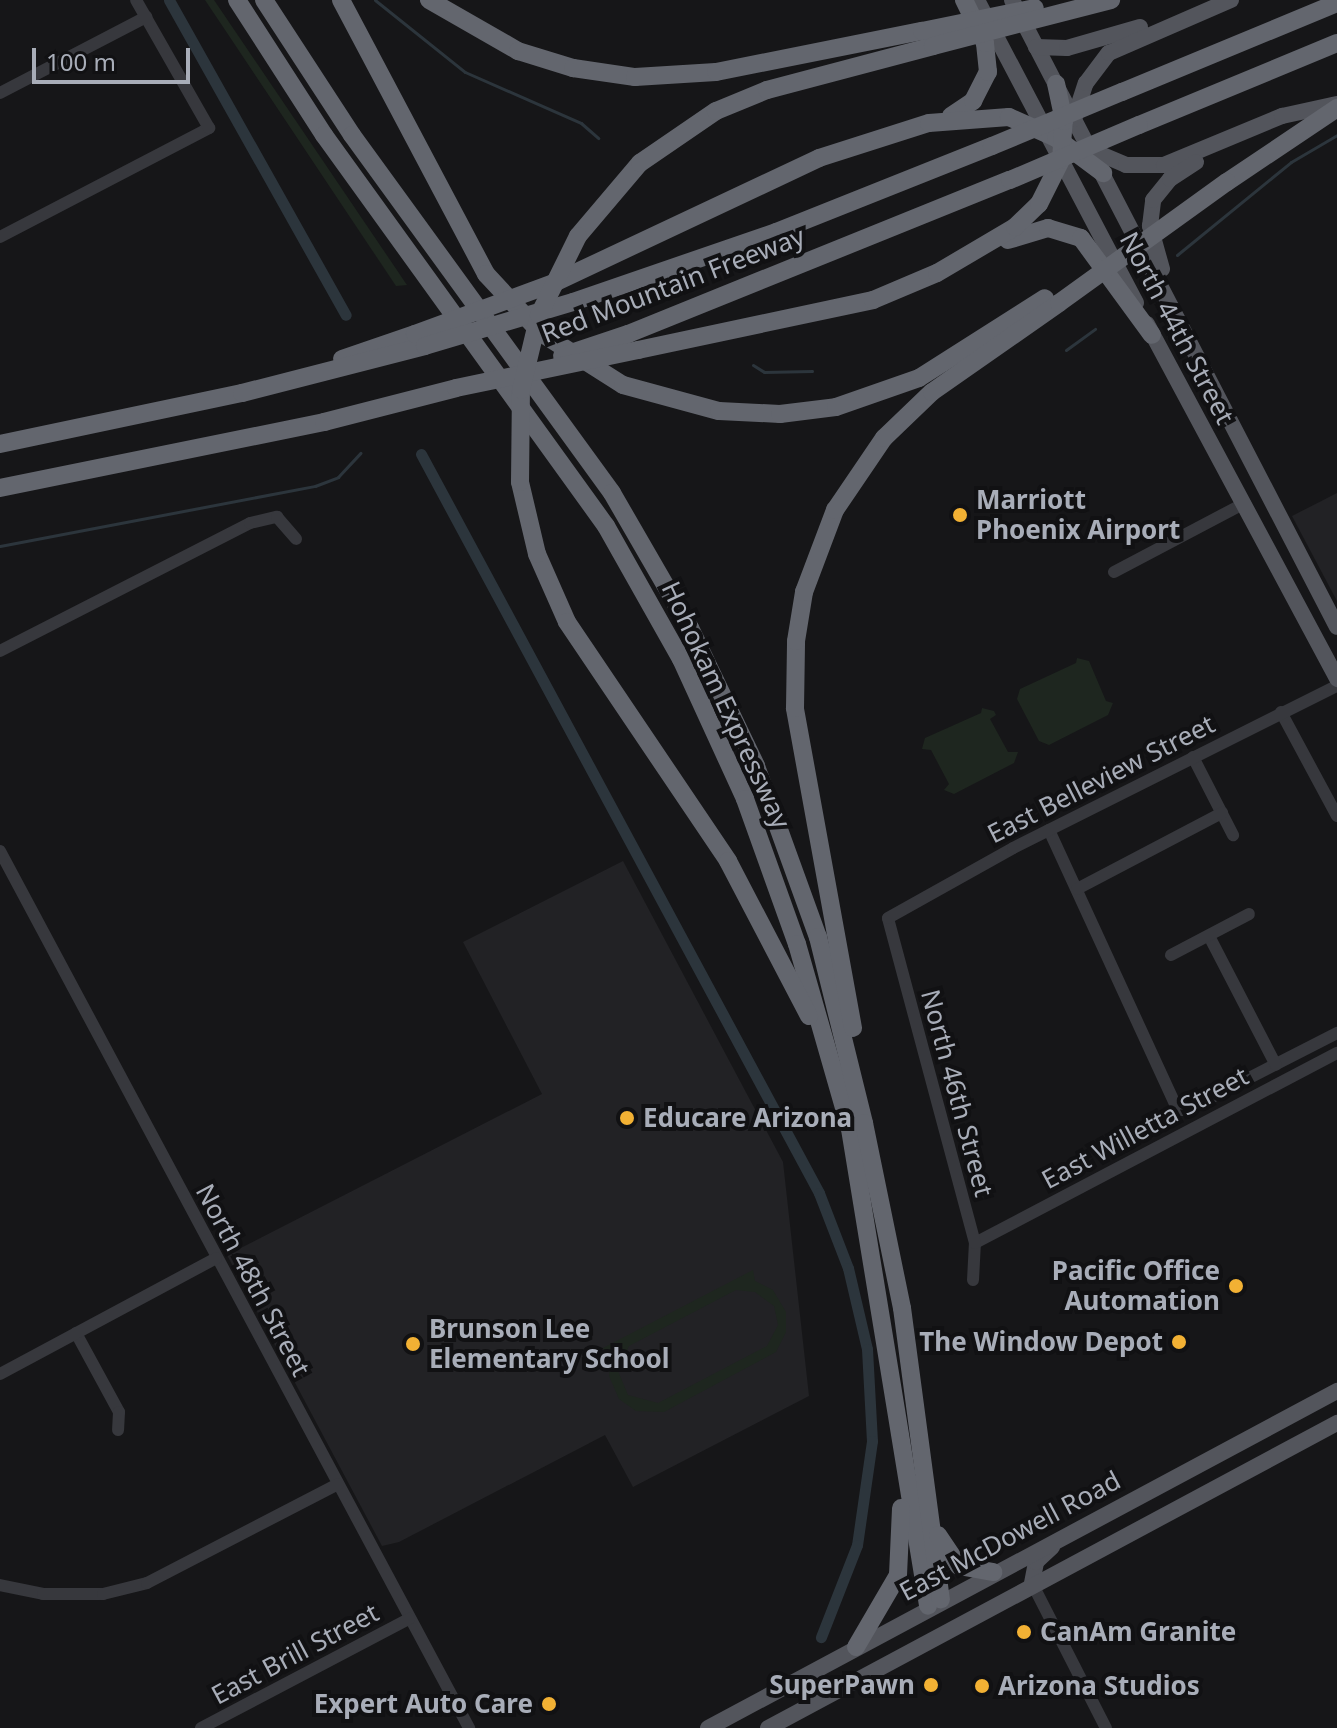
<!DOCTYPE html>
<style>
body{margin:0}
#map{position:relative;width:1337px;height:1728px;overflow:hidden;background:#161618;font-family:"Noto Sans",sans-serif}
div>[style]{position:absolute}
.built>*{inset:0;background:#222225}
.green>*{inset:0;background:#1e261f}
.stream>*{height:3px;margin:-1.5px;padding:0 1.5px;transform-origin:1.5px;border-radius:1.5px;background:#2c353c}
.canal>*{height:11px;margin:-5.5px;padding:0 5.5px;transform-origin:5.5px;border-radius:5.5px;background:#2c353c}
.minor>*{height:12px;margin:-6px;padding:0 6px;transform-origin:6px;border-radius:6px;background:#37383d}
.major>*{height:16px;margin:-8px;padding:0 8px;transform-origin:8px;border-radius:8px;background:#53555c}
.highway>*{height:18px;margin:-9px;padding:0 9px;transform-origin:9px;border-radius:9px;background:#63666e}
.highway-bridge>*{height:18px;margin:-9px;padding:0 9px;transform-origin:9px;border-radius:9px;background:#63666e}
.dots>*{width:22px;height:22px;translate:-50% -50%;box-sizing:border-box;border:4px solid #111113;border-radius:50%}
span{translate:-50% -50%;white-space:nowrap;text-align:center;line-height:1.15;-webkit-text-stroke:8px #111113;paint-order:stroke}
.street-label{font-size:26px;color:#a8adb8}
.poi-label{font-size:26px;color:#a8adb8;font-weight:700}
.left{translate:0 -50%;text-align:left}
.right{translate:-100% -50%;text-align:right}
.scale{position:absolute;left:32px;top:48px;width:158px;height:36px;box-sizing:border-box;border:4px solid #a8adb8;border-top:0;padding-left:10px;font-size:24px;line-height:28px;white-space:nowrap;color:#a8adb8;-webkit-text-stroke:6px #111113;paint-order:stroke}
</style>
<div id="map">
<div class="built">
<div style="clip-path:polygon(1337px 493px,1337px 601px,1292px 516px)"></div>
<div style="clip-path:polygon(623px 861px,783px 1162px,809px 1396px,633px 1487px,605px 1435px,399px 1542px,382px 1546px,227px 1255px,542px 1094px,463px 942px)"></div>
</div>
<div class="green">
<div style="clip-path:polygon(205px 0,214px 0,407px 285px,396px 286px)"></div>
<div style="clip-path:polygon(1077px 658px,1089px 661px,1106px 701px,1113px 703px,1108px 715px,1049px 745px,1039px 741px,1017px 699px,1020px 689px,1076px 663px)"></div>
<div style="clip-path:polygon(982px 708px,994px 711px,996px 715px,990px 719px,1008px 752px,1018px 752px,1014px 763px,954px 794px,944px 790px,949px 784px,931px 750px,922px 749px,925px 738px,981px 713px)"></div>
<div style="clip-path:polygon(evenodd,753px 1270px,755px 1281px,773px 1290px,786px 1312px,786px 1332px,776px 1352px,664px 1412px,636px 1411px,619px 1399px,609px 1376px,611px 1357px,603px 1348px,753px 1270px,736px 1290px,755px 1292px,774px 1306px,778px 1325px,767px 1346px,658px 1403px,628px 1395px,618px 1371px,629px 1346px,736px 1290px)"></div>
</div>
<div class="stream">
<div style="left:375px;top:0;width:115px;rotate:38.7deg"></div>
<div style="left:465px;top:72px;width:127px;rotate:23.7deg"></div>
<div style="left:581px;top:123px;width:23px;rotate:41deg"></div>
<div style="left:1177px;top:255px;width:147px;rotate:-39.2deg"></div>
<div style="left:1291px;top:162px;width:53px;rotate:-30.4deg"></div>
<div style="left:1066px;top:350px;width:36px;rotate:-36deg"></div>
<div style="left:753px;top:365px;width:13px;rotate:32deg"></div>
<div style="left:764px;top:372px;width:48px;rotate:-1.2deg"></div>
<div style="left:0;top:546px;width:321px;rotate:-10.8deg"></div>
<div style="left:315px;top:486px;width:25px;rotate:-21deg"></div>
<div style="left:338px;top:477px;width:33px;rotate:-47deg"></div>
</div>
<div class="canal">
<div style="left:169px;top:0;width:361px;rotate:60.7deg"></div>
<div style="left:421px;top:454px;width:839px;rotate:61.69deg"></div>
<div style="left:819px;top:1193px;width:80px;rotate:68.9deg"></div>
<div style="left:848px;top:1268px;width:83px;rotate:76.8deg"></div>
<div style="left:867px;top:1349px;width:92px;rotate:86.9deg"></div>
<div style="left:872px;top:1441px;width:105px;rotate:98.2deg"></div>
<div style="left:857px;top:1545px;width:99px;rotate:111.4deg"></div>
</div>
<div class="minor">
<div style="left:0;top:93px;width:165px;rotate:-27.5deg"></div>
<div style="left:0;top:237px;width:236px;rotate:-27.5deg"></div>
<div style="left:209px;top:128px;width:147px;rotate:-119.7deg"></div>
<div style="left:1114px;top:572px;width:148px;rotate:-27.8deg"></div>
<div style="left:0;top:651px;width:281px;rotate:-27.1deg"></div>
<div style="left:250px;top:523px;width:28px;rotate:-13deg"></div>
<div style="left:277px;top:517px;width:29px;rotate:49deg"></div>
<div style="left:1281px;top:712px;width:118px;rotate:61.7deg"></div>
<div style="left:1193px;top:757px;width:88px;rotate:62.9deg"></div>
<div style="left:1049px;top:830px;width:308px;rotate:65.3deg"></div>
<div style="left:1178px;top:1110px;width:9px"></div>
<div style="left:1187px;top:1110px;width:169px;rotate:-27.2deg"></div>
<div style="left:0;top:851px;width:995px;rotate:61.86deg"></div>
<div style="left:1077px;top:889px;width:164px;rotate:-27.7deg"></div>
<div style="left:1209px;top:936px;width:145px;rotate:62.6deg"></div>
<div style="left:1171px;top:955px;width:88px;rotate:-27.7deg"></div>
<div style="left:975px;top:1243px;width:409px;rotate:-27.7deg"></div>
<div style="left:973px;top:1280px;width:37px;rotate:-87deg"></div>
<div style="left:975px;top:1243px;width:336px;rotate:-105deg"></div>
<div style="left:888px;top:918px;width:143px;rotate:-29.2deg"></div>
<div style="left:1013px;top:848px;width:362px;rotate:-26.6deg"></div>
<div style="left:76px;top:1333px;width:90px;rotate:61.4deg"></div>
<div style="left:119px;top:1412px;width:18px;rotate:93deg"></div>
<div style="left:0;top:1374px;width:245px;rotate:-28.2deg"></div>
<div style="left:1032px;top:1583px;width:163px;rotate:63deg"></div>
<div style="left:0;top:1585px;width:44px;rotate:11.8deg"></div>
<div style="left:43px;top:1594px;width:60px"></div>
<div style="left:103px;top:1594px;width:45px;rotate:-14deg"></div>
<div style="left:147px;top:1583px;width:215px;rotate:-27.4deg"></div>
<div style="left:201px;top:1728px;width:235px;rotate:-27.7deg"></div>
</div>
<div class="major">
<div style="left:977px;top:0;width:342px;rotate:62.3deg"></div>
<div style="left:1012px;top:0;width:706px;rotate:62.6deg"></div>
<div style="left:1036px;top:47px;width:31px;rotate:2deg"></div>
<div style="left:1067px;top:48px;width:76px;rotate:-16deg"></div>
<div style="left:1074px;top:119px;width:38px;rotate:-72deg"></div>
<div style="left:1086px;top:83px;width:38px;rotate:-53deg"></div>
<div style="left:1109px;top:53px;width:133px;rotate:-23.5deg"></div>
<div style="left:1091px;top:150px;width:38px;rotate:23deg"></div>
<div style="left:1126px;top:165px;width:38px"></div>
<div style="left:1164px;top:165px;width:128px;rotate:-22.6deg"></div>
<div style="left:1282px;top:116px;width:56px;rotate:-12.3deg"></div>
<div style="left:1162px;top:269px;width:45px;rotate:-105.6deg"></div>
<div style="left:1150px;top:226px;width:26px;rotate:-83deg"></div>
<div style="left:1153px;top:200px;width:27px;rotate:-51deg"></div>
<div style="left:1170px;top:179px;width:31px;rotate:-33deg"></div>
<div style="left:1147px;top:324px;width:403px;rotate:61.8deg"></div>
<div style="left:1032px;top:1583px;width:21px;rotate:-79deg"></div>
<div style="left:1036px;top:1562px;width:22px;rotate:-43deg"></div>
<div style="left:708px;top:1728px;width:714px;rotate:-28.18deg"></div>
<div style="left:768px;top:1728px;width:646px;rotate:-28.19deg"></div>
</div>
<div class="highway">
<div style="left:237px;top:0;width:161px;rotate:57.2deg"></div>
<div style="left:324px;top:135px;width:482px;rotate:54.2deg"></div>
<div style="left:606px;top:526px;width:153px;rotate:60.6deg"></div>
<div style="left:681px;top:659px;width:154px;rotate:65.4deg"></div>
<div style="left:745px;top:799px;width:154px;rotate:70.3deg"></div>
<div style="left:797px;top:944px;width:192px;rotate:74deg"></div>
<div style="left:850px;top:1129px;width:483px;rotate:80.7deg"></div>
<div style="left:264px;top:0;width:161px;rotate:56.9deg"></div>
<div style="left:352px;top:135px;width:442px;rotate:54deg"></div>
<div style="left:612px;top:493px;width:156px;rotate:60deg"></div>
<div style="left:690px;top:628px;width:153px;rotate:64.4deg"></div>
<div style="left:756px;top:766px;width:182px;rotate:70.1deg"></div>
<div style="left:818px;top:937px;width:192px;rotate:76.1deg"></div>
<div style="left:864px;top:1123px;width:189px;rotate:78.4deg"></div>
<div style="left:902px;top:1308px;width:294px;rotate:82.4deg"></div>
<div style="left:341px;top:0;width:310px;rotate:62.1deg"></div>
<div style="left:486px;top:274px;width:81px;rotate:47deg"></div>
<div style="left:541px;top:333px;width:97px;rotate:32.4deg"></div>
<div style="left:623px;top:385px;width:99px;rotate:15.2deg"></div>
<div style="left:719px;top:411px;width:61px;rotate:2.8deg"></div>
<div style="left:780px;top:414px;width:56px;rotate:-7.1deg"></div>
<div style="left:836px;top:407px;width:88px;rotate:-19.3deg"></div>
<div style="left:919px;top:378px;width:149px;rotate:-32.4deg"></div>
<div style="left:429px;top:0;width:103px;rotate:29.8deg"></div>
<div style="left:518px;top:51px;width:58px;rotate:17.2deg"></div>
<div style="left:573px;top:68px;width:63px;rotate:8.3deg"></div>
<div style="left:635px;top:77px;width:81px;rotate:-3.5deg"></div>
<div style="left:716px;top:72px;width:210px;rotate:-11.3deg"></div>
<div style="left:1122px;top:92px;width:233px;rotate:-22.5deg"></div>
<div style="left:951px;top:116px;width:27px;rotate:-34deg"></div>
<div style="left:973px;top:101px;width:33px;rotate:-63deg"></div>
<div style="left:988px;top:72px;width:29px;rotate:-96deg"></div>
<div style="left:985px;top:43px;width:48px;rotate:-116deg"></div>
<div style="left:1139px;top:125px;width:214px;rotate:-22.5deg"></div>
<div style="left:1227px;top:182px;width:133px;rotate:-33.9deg"></div>
<div style="left:578px;top:236px;width:96px;rotate:-49.7deg"></div>
<div style="left:640px;top:163px;width:92px;rotate:-34.4deg"></div>
<div style="left:716px;top:111px;width:55px;rotate:-22.4deg"></div>
<div style="left:767px;top:90px;width:172px;rotate:-14.8deg"></div>
<div style="left:1008px;top:240px;width:42px;rotate:-16.7deg"></div>
<div style="left:1048px;top:228px;width:34px;rotate:17deg"></div>
<div style="left:1081px;top:238px;width:120px;rotate:53.8deg"></div>
<div style="left:558px;top:281px;width:289px;rotate:-25.2deg"></div>
<div style="left:819px;top:158px;width:115px;rotate:-17.7deg"></div>
<div style="left:929px;top:123px;width:80px;rotate:-4.3deg"></div>
<div style="left:1009px;top:117px;width:51px;rotate:24.1deg"></div>
<div style="left:1056px;top:138px;width:59px;rotate:36.7deg"></div>
<div style="left:573px;top:302px;width:215px;rotate:-19deg"></div>
<div style="left:776px;top:232px;width:232px;rotate:-21.7deg"></div>
<div style="left:628px;top:334px;width:412px;rotate:-22deg"></div>
<div style="left:638px;top:350px;width:240px;rotate:-12deg"></div>
<div style="left:873px;top:300px;width:69px;rotate:-22.9deg"></div>
<div style="left:937px;top:273px;width:91px;rotate:-30.5deg"></div>
<div style="left:1015px;top:227px;width:33px;rotate:-44deg"></div>
<div style="left:1039px;top:204px;width:49px;rotate:-63.4deg"></div>
<div style="left:1061px;top:160px;width:39px;rotate:-86deg"></div>
<div style="left:1064px;top:121px;width:38px;rotate:-102deg"></div>
<div style="left:342px;top:359px;width:77px;rotate:-18.9deg"></div>
<div style="left:0;top:444px;width:247px;rotate:-11.9deg"></div>
<div style="left:242px;top:393px;width:189px;rotate:-14.4deg"></div>
<div style="left:0;top:488px;width:331px;rotate:-11.5deg"></div>
<div style="left:324px;top:422px;width:136px;rotate:-14.4deg"></div>
<div style="left:537px;top:554px;width:74px;rotate:66.2deg"></div>
<div style="left:567px;top:622px;width:288px;rotate:56deg"></div>
<div style="left:728px;top:861px;width:175px;rotate:62.4deg"></div>
<div style="left:853px;top:1028px;width:325px;rotate:-100.3deg"></div>
<div style="left:795px;top:708px;width:67px;rotate:-89.1deg"></div>
<div style="left:796px;top:641px;width:50px;rotate:-80.7deg"></div>
<div style="left:804px;top:592px;width:88px;rotate:-69.3deg"></div>
<div style="left:835px;top:510px;width:87px;rotate:-55.8deg"></div>
<div style="left:884px;top:438px;width:66px;rotate:-43.8deg"></div>
<div style="left:932px;top:392px;width:155px;rotate:-35deg"></div>
<div style="left:938px;top:1535px;width:37px;rotate:56deg"></div>
<div style="left:959px;top:1566px;width:35px;rotate:10deg"></div>
<div style="left:856px;top:1647px;width:83px;rotate:-59.7deg"></div>
<div style="left:898px;top:1575px;width:67px;rotate:-87.4deg"></div>
</div>
<div class="highway-bridge">
<div style="left:922px;top:31px;width:115px;rotate:-11.5deg"></div>
<div style="left:933px;top:46px;width:184px;rotate:-14.5deg"></div>
<div style="left:992px;top:146px;width:141px;rotate:-22.6deg"></div>
<div style="left:1010px;top:180px;width:140px;rotate:-23.1deg"></div>
<div style="left:1059px;top:303px;width:207px;rotate:-35.8deg"></div>
<div style="left:415px;top:334px;width:150px;rotate:-20.2deg"></div>
<div style="left:425px;top:346px;width:154px;rotate:-16.6deg"></div>
<div style="left:562px;top:356px;width:70px;rotate:-18.4deg"></div>
<div style="left:456px;top:388px;width:186px;rotate:-11.8deg"></div>
<div style="left:537px;top:554px;width:74px;rotate:-103.3deg"></div>
<div style="left:520px;top:482px;width:92px;rotate:-89.4deg"></div>
<div style="left:521px;top:390px;width:77px;rotate:-76.5deg"></div>
<div style="left:539px;top:315px;width:88px;rotate:-63.7deg"></div>
</div>
<div class="dots">
<div style="left:960px;top:515px;background:#f2b134"></div>
<div style="left:627px;top:1118px;background:#f2b134"></div>
<div style="left:1236px;top:1286px;background:#f2b134"></div>
<div style="left:1179px;top:1342px;background:#f2b134"></div>
<div style="left:413px;top:1344px;background:#f2b134"></div>
<div style="left:1024px;top:1632px;background:#f2b134"></div>
<div style="left:931px;top:1685px;background:#f2b134"></div>
<div style="left:982px;top:1686px;background:#f2b134"></div>
<div style="left:549px;top:1704px;background:#f2b134"></div>
</div>
<div class="street-label">
<span style="left:673px;top:285px;rotate:-21deg">Red Mountain Freeway</span>
<span style="left:1177px;top:328px;rotate:62deg">North 44th Street</span>
<span style="left:726px;top:705px;rotate:65deg">Hohokam Expressway</span>
<span style="left:1101px;top:779px;rotate:-27deg">East Belleview Street</span>
<span style="left:957px;top:1093px;rotate:75deg">North 46th Street</span>
<span style="left:1145px;top:1128px;rotate:-28deg">East Willetta Street</span>
<span style="left:253px;top:1280px;rotate:62deg">North 48th Street</span>
<span style="left:1010px;top:1536px;rotate:-28deg">East McDowell Road</span>
<span style="left:295px;top:1654px;rotate:-28deg">East Brill Street</span>
</div>
<div class="poi-label">
<span class="left" style="left:976px;top:515px">Marriott<br>Phoenix Airport</span>
<span class="left" style="left:643px;top:1118px">Educare Arizona</span>
<span class="right" style="left:1220px;top:1286px">Pacific Office<br>Automation</span>
<span class="left" style="left:429px;top:1344px">Brunson Lee<br>Elementary School</span>
<span class="right" style="left:1163px;top:1342px">The Window Depot</span>
<span class="left" style="left:1040px;top:1632px">CanAm Granite</span>
<span class="right" style="left:915px;top:1685px">SuperPawn</span>
<span class="left" style="left:998px;top:1686px">Arizona Studios</span>
<span class="right" style="left:533px;top:1704px">Expert Auto Care</span>
</div>
<div class="scale">100 m</div>
</div>
